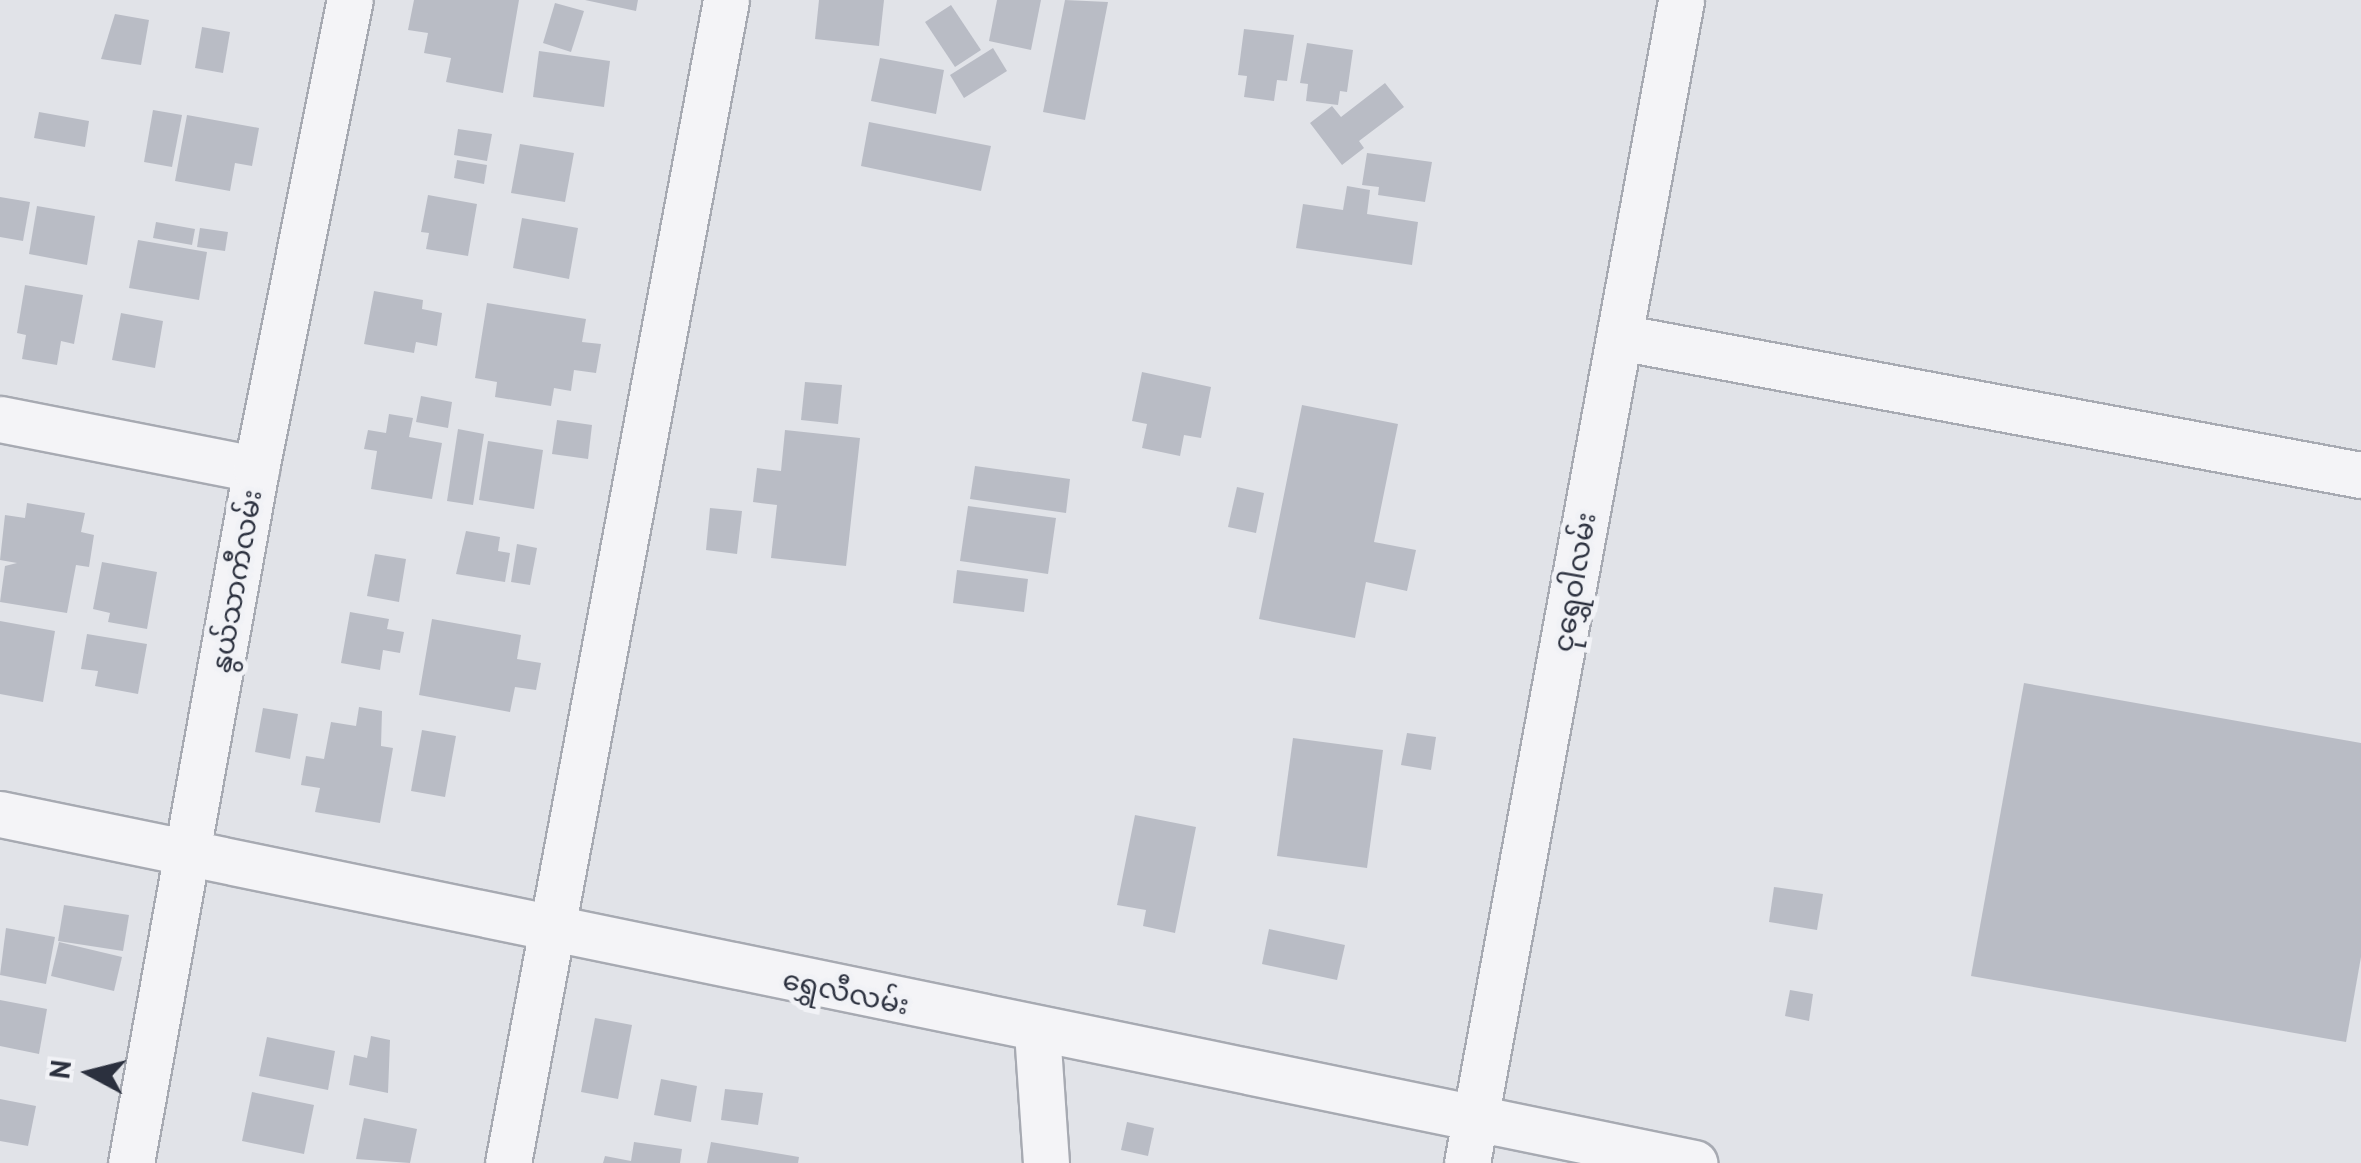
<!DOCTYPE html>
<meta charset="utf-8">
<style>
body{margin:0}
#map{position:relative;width:2361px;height:1163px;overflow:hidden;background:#e1e3e8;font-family:"PT Sans","Noto Sans Myanmar",sans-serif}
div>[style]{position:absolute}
.building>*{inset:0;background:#b9bcc5}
.roads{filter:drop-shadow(2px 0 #a7aab2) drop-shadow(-2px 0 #a7aab2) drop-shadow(0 2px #a7aab2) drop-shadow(0 -2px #a7aab2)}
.minor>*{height:45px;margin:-22.5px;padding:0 22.5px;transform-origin:22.5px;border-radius:22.5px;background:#f4f4f7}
span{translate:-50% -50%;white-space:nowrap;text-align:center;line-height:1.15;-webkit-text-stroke:10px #f1f2f6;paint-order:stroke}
.street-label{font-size:28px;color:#2b303e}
.north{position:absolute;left:40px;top:1023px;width:100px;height:100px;-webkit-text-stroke:8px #f1f2f6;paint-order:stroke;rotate:277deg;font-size:28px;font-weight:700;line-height:40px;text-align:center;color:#2b303e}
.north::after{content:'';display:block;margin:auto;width:35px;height:45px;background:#2b303e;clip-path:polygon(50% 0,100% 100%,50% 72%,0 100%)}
</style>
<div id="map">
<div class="building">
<div style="clip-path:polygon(414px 0,519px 0,503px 93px,446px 82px,451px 58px,424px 53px,428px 33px,408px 30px)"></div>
<div style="clip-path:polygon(585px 0,638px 0,636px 11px)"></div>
<div style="clip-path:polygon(819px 0,884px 0,879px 46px,815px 39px)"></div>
<div style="clip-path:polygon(997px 0,1041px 0,1031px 50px,989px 41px)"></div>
<div style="clip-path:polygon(1065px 0,1108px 2px,1085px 120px,1043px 112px)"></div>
<div style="clip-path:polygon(555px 3px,584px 11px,571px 52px,543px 43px)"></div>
<div style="clip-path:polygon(951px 5px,981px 50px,955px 67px,925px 22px)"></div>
<div style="clip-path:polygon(115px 14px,149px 20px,141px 65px,101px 59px)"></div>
<div style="clip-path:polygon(202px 27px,230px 32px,223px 73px,195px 68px)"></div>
<div style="clip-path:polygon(1244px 29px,1294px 35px,1287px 81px,1277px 80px,1274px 101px,1244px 97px,1247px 76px,1238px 75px)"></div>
<div style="clip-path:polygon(1307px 43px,1353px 50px,1347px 92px,1340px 91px,1338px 105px,1306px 101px,1308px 84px,1300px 83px)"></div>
<div style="clip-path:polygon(993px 48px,1007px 71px,964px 98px,950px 75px)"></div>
<div style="clip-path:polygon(539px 51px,610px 61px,604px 107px,533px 97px)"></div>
<div style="clip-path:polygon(880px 58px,944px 70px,936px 114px,871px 101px)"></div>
<div style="clip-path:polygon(1385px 83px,1404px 107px,1359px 141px,1364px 148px,1342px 165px,1310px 123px,1332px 106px,1341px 117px)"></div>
<div style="clip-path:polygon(153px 110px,182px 115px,172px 167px,144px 162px)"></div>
<div style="clip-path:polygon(39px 112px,89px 121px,85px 147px,34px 138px)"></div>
<div style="clip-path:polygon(187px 115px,259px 128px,252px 166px,235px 163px,230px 191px,175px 181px)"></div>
<div style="clip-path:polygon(869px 122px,991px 146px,981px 191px,861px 166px)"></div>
<div style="clip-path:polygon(458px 129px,492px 134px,487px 161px,454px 155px)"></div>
<div style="clip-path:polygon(520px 144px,574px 153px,565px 202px,511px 193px)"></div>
<div style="clip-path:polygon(1367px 153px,1432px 162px,1425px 202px,1378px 195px,1379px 187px,1362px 185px)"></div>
<div style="clip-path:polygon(457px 160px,487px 165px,484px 184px,454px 178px)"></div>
<div style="clip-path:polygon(1347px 186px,1370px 190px,1367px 214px,1418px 222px,1412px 265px,1296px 248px,1303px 204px,1343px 210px)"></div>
<div style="clip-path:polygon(428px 195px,477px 204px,468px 256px,426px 249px,429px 233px,421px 232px)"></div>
<div style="clip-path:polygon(0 197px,30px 202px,23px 241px,0 237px)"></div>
<div style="clip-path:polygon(37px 206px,95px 216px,87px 265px,29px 254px)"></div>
<div style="clip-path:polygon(522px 218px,578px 228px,569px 279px,513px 268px)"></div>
<div style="clip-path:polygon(156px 222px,195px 229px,192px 245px,153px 238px)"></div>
<div style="clip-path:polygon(200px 228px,228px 232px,225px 251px,197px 247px)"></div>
<div style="clip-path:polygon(138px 240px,207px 252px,199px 300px,129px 288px)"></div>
<div style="clip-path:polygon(25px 285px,83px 295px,74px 344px,61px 341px,57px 365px,22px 359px,26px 335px,17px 333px)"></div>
<div style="clip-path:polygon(374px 291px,423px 300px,422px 309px,442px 313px,437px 346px,416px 342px,414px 353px,364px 344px)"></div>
<div style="clip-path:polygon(487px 303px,586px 319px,582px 342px,601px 344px,596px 373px,574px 370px,571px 391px,554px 388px,551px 406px,495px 397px,497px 382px,475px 378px)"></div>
<div style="clip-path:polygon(121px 313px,163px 321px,155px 368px,112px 360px)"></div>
<div style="clip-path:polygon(1142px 372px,1211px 387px,1201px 438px,1184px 435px,1180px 456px,1142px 448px,1147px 424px,1132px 421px)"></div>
<div style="clip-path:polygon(805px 382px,842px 385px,838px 424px,801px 420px)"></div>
<div style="clip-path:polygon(421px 396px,452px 402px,448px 428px,416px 422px)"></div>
<div style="clip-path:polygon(1302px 405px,1398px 424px,1374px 542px,1416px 550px,1407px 591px,1366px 582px,1355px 638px,1259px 619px)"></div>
<div style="clip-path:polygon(389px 414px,413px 418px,409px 437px,442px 443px,432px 499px,371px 489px,377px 451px,364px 449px,368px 430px,386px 433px)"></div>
<div style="clip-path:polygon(557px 420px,592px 425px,588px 459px,552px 454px)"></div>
<div style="clip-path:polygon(458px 429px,484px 434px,473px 505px,447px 501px)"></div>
<div style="clip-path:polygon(785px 430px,860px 438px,846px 566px,771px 558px,777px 505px,753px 502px,757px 468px,781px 471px)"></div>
<div style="clip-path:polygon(488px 441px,543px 450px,534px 509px,479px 500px)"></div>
<div style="clip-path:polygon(975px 466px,1070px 479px,1066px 513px,970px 499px)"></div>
<div style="clip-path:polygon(1237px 487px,1264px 493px,1256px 533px,1228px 527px)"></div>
<div style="clip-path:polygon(27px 503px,85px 513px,81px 532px,94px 535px,89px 567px,76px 565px,67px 613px,0 602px,5px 566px,17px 563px,0 560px,5px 515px,25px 518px)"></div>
<div style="clip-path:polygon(968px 506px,1056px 518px,1048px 574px,960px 561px)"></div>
<div style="clip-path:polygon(710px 508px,742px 511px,737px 554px,706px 550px)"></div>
<div style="clip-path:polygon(466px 531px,500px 537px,498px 551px,510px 553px,505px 582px,456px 574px)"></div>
<div style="clip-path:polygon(517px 544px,537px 548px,530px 585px,511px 582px)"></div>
<div style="clip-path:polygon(375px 554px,406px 559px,399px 602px,367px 596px)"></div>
<div style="clip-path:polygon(102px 562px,157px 572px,147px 629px,108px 622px,110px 613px,93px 609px)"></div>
<div style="clip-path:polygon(957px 570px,1028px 579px,1024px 612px,953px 603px)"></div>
<div style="clip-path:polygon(350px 612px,389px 619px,387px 629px,404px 632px,400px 653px,383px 650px,380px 670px,341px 663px)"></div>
<div style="clip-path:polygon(432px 619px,521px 635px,517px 659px,541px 663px,536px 690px,515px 687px,510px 712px,419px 695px)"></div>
<div style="clip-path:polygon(0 621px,55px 631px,43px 702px,0 694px)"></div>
<div style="clip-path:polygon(87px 634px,147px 644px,138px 694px,95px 686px,98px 671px,81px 669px)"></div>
<div style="clip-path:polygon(2024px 683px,2361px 743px,2361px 957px,2346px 1042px,1971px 976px)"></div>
<div style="clip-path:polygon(359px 707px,382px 711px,381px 746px,393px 748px,380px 823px,315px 812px,320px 788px,301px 785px,306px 756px,324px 759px,331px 722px,356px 726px)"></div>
<div style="clip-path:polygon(263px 708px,298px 714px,290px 759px,255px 752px)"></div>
<div style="clip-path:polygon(422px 730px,456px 736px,445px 797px,411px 791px)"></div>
<div style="clip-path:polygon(1407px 733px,1436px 737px,1431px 770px,1401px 765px)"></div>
<div style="clip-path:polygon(1293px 738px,1383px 750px,1367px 868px,1277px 856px)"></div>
<div style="clip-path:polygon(1135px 815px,1196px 827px,1175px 933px,1143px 926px,1146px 910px,1117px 905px)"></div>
<div style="clip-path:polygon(1774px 887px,1823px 894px,1817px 930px,1769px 922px)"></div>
<div style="clip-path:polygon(64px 905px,129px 915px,123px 951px,58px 941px)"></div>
<div style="clip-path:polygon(6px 928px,55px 937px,46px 984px,0 975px)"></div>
<div style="clip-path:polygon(1269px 929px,1345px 945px,1337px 980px,1262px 964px)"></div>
<div style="clip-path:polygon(59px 942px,122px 957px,114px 991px,51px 976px)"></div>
<div style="clip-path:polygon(1790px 990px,1813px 994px,1809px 1021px,1785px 1016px)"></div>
<div style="clip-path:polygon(0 1000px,47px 1009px,39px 1054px,0 1046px)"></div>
<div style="clip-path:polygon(595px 1018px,632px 1025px,618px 1099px,581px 1092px)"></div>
<div style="clip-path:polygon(371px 1036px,390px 1040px,388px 1093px,349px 1085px,354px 1055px,367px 1058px)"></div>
<div style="clip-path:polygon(267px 1037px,335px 1051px,328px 1090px,259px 1076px)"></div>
<div style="clip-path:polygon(661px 1079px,697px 1086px,691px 1122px,654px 1115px)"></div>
<div style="clip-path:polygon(725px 1089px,763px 1093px,758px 1125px,721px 1120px)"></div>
<div style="clip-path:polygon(252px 1092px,314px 1105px,304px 1154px,242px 1141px)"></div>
<div style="clip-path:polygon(0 1099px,36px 1106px,28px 1146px,0 1141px)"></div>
<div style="clip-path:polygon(364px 1118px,417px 1129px,410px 1163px,356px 1159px)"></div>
<div style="clip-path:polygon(1127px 1122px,1154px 1128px,1148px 1156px,1121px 1150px)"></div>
<div style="clip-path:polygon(634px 1142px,682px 1149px,680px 1163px,603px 1163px,605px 1156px,631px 1161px)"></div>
<div style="clip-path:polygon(711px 1142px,799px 1157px,798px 1163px,707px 1163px)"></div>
</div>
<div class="roads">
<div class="minor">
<div style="left:1619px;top:337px;width:755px;rotate:10.54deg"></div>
<div style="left:0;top:419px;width:261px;rotate:11.1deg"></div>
<div style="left:0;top:814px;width:1730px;rotate:11.64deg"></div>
<div style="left:1037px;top:1031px;width:132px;rotate:86.1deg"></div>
<div style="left:131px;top:1163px;width:705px;rotate:-79.79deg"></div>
<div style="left:256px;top:469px;width:478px;rotate:-78.7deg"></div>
<div style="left:508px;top:1163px;width:1183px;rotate:-79.38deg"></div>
<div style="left:1467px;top:1163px;width:1183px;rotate:-79.57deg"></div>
</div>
</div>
<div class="street-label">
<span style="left:236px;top:581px;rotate:-80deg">နွယ်သာကီလမ်း</span>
<span style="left:1574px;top:582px;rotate:-80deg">ငုရွှေဝါလမ်း</span>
<span style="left:846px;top:992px;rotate:12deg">ရွှေလီလမ်း</span>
</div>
<div class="north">N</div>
</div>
